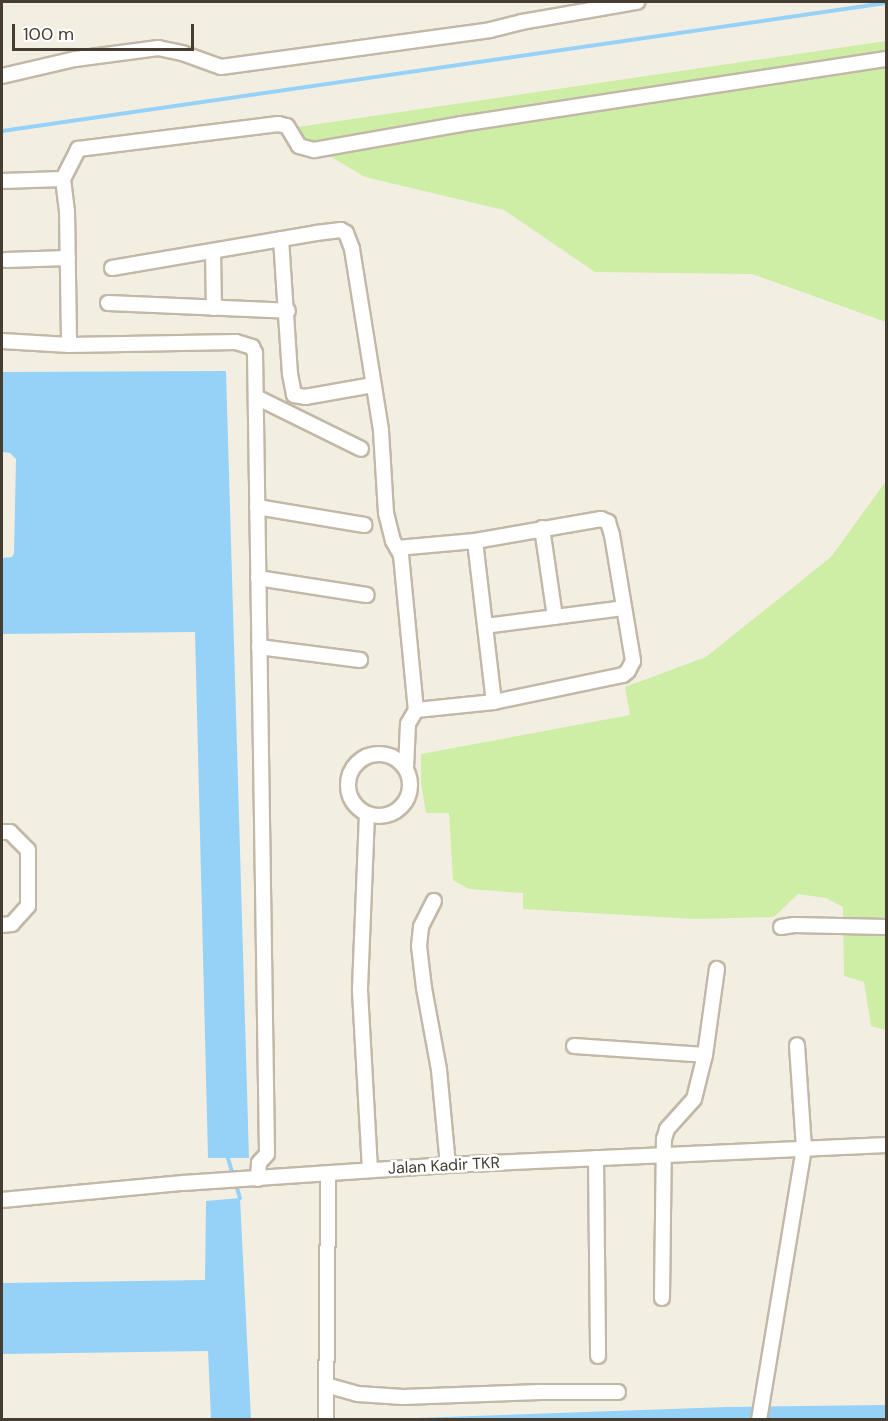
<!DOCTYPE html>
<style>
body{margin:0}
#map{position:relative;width:888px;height:1421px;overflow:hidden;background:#f3eee2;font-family:"DM Sans",sans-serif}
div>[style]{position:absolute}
.green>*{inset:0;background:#ceeda5}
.water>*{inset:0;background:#96d2f8}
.stream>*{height:4px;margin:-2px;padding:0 2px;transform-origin:2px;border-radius:2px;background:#96d2f8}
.roads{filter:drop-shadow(2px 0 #c2b8a7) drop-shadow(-2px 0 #c2b8a7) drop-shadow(0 2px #c2b8a7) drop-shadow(0 -2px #c2b8a7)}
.minor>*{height:14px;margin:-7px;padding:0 7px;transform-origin:7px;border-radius:7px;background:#fff}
.minor>.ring{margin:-7px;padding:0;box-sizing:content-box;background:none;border:14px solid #fff;border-radius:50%}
span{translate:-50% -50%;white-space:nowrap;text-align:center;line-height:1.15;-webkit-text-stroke:5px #fff;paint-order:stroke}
.street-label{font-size:16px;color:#453d32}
.frame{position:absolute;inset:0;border:3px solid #453d32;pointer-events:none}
.scale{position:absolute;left:12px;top:24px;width:182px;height:27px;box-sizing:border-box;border:3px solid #453d32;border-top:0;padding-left:8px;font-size:18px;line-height:21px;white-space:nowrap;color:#453d32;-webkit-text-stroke:4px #fff;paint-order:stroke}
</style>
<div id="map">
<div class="green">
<div style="clip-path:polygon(886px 41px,886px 322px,752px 274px,595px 272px,504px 210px,365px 177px,284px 129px)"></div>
<div style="clip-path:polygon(886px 481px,886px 1030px,871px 1026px,864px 982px,844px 976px,843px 907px,826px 898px,798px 894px,774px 917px,694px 919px,523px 909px,523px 893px,469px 889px,453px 880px,449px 813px,426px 813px,421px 782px,421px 754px,630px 715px,625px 687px,706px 657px,831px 557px)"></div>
</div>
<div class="water">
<div style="clip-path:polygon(226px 371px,249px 1158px,208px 1158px,195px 632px,2px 634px,2px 558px,12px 557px,14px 553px,16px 459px,10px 453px,2px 452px,2px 372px)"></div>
<div style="clip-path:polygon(240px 1198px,251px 1419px,211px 1419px,208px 1351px,2px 1354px,2px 1283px,205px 1280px,206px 1201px)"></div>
<div style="clip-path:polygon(886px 1405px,886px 1420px,359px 1420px,727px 1407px)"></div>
</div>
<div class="stream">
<div style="left:2px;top:131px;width:893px;rotate:-8.24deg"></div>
<div style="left:227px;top:1155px;width:45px;rotate:73.2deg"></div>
</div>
<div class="roads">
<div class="minor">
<div style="left:2px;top:76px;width:75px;rotate:-13.1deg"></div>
<div style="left:75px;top:59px;width:84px;rotate:-7.5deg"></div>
<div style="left:158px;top:48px;width:25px;rotate:12deg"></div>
<div style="left:182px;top:53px;width:41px;rotate:19.7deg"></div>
<div style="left:221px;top:67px;width:272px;rotate:-7.8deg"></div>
<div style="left:490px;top:30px;width:33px;rotate:-14deg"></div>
<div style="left:522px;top:22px;width:117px;rotate:-9.9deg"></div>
<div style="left:63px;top:179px;width:32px;rotate:83deg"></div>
<div style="left:67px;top:211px;width:134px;rotate:89.1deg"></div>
<div style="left:2px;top:181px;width:61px;rotate:-1.9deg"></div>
<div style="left:63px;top:179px;width:34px;rotate:-63deg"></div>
<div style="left:78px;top:149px;width:202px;rotate:-7.1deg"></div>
<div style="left:278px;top:124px;width:9px;rotate:13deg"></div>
<div style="left:287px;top:126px;width:23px;rotate:59deg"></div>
<div style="left:299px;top:146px;width:16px;rotate:15deg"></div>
<div style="left:314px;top:150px;width:149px;rotate:-10deg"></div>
<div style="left:461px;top:124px;width:430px;rotate:-8.7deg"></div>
<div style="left:281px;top:239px;width:135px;rotate:86.2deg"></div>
<div style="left:290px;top:374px;width:21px;rotate:79deg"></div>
<div style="left:294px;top:395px;width:11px;rotate:10deg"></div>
<div style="left:305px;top:397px;width:69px;rotate:-10deg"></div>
<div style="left:213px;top:251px;width:57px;rotate:89deg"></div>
<div style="left:6px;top:260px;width:62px;rotate:-1.8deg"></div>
<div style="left:112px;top:268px;width:207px;rotate:-9.7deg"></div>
<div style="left:316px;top:233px;width:25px;rotate:-7deg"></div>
<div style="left:341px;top:230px;width:6px;rotate:31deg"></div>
<div style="left:346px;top:233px;width:17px;rotate:69deg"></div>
<div style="left:352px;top:249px;width:184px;rotate:80.9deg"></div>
<div style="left:381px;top:431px;width:82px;rotate:86.5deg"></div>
<div style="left:386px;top:513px;width:29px;rotate:76deg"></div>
<div style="left:393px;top:541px;width:16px;rotate:60deg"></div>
<div style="left:401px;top:555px;width:156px;rotate:84.5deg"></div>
<div style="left:108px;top:303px;width:180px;rotate:2.5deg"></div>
<div style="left:2px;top:341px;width:67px;rotate:3.4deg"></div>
<div style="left:69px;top:345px;width:167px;rotate:-1deg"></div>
<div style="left:236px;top:342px;width:17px;rotate:17deg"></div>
<div style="left:252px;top:347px;width:7px;rotate:63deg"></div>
<div style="left:255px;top:353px;width:801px;rotate:89.14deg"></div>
<div style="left:267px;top:1154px;width:12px;rotate:132deg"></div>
<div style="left:259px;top:1163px;width:16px;rotate:94deg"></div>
<div style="left:256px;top:397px;width:117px;rotate:26.3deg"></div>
<div style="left:257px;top:507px;width:109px;rotate:9.5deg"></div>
<div style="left:542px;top:528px;width:90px;rotate:81.7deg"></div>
<div style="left:475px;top:541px;width:162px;rotate:83.3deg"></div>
<div style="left:397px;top:548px;width:78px;rotate:-5.1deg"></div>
<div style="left:475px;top:541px;width:128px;rotate:-9.9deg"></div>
<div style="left:601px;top:519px;width:8px;rotate:23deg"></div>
<div style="left:608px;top:522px;width:14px;rotate:73deg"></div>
<div style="left:612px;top:535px;width:128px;rotate:80.5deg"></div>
<div style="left:633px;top:661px;width:11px;rotate:117deg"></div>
<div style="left:628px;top:671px;width:6px;rotate:141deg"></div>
<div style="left:623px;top:675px;width:132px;rotate:168.2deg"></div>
<div style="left:494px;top:702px;width:78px;rotate:174.1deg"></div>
<div style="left:416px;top:710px;width:16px;rotate:120deg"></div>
<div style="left:408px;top:724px;width:44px;rotate:92.6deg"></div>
<div style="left:258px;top:578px;width:110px;rotate:8.9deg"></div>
<div style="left:485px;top:626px;width:140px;rotate:-7.4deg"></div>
<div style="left:259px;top:647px;width:102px;rotate:7.3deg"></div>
<div class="ring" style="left:348px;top:754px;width:48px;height:48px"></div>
<div style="left:367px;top:814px;width:177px;rotate:92.3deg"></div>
<div style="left:360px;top:991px;width:179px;rotate:86.8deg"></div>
<div style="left:2px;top:832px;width:8px"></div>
<div style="left:10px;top:832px;width:25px;rotate:45deg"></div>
<div style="left:28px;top:850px;width:56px;rotate:90deg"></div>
<div style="left:28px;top:906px;width:24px;rotate:132deg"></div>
<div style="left:12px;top:924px;width:10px;rotate:174deg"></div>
<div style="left:434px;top:901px;width:29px;rotate:117deg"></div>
<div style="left:421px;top:927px;width:19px;rotate:96deg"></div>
<div style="left:419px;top:946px;width:42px;rotate:83.2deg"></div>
<div style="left:424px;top:988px;width:83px;rotate:79.6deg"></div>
<div style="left:439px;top:1070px;width:95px;rotate:84.6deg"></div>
<div style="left:781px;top:927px;width:13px;rotate:-9deg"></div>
<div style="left:794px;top:925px;width:92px;rotate:1.2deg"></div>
<div style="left:574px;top:1046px;width:131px;rotate:3.9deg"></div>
<div style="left:596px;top:1158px;width:198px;rotate:89.4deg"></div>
<div style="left:2px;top:1200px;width:182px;rotate:-5.4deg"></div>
<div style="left:183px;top:1183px;width:266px;rotate:-3.9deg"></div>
<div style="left:448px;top:1165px;width:438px;rotate:-2.6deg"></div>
<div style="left:662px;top:1298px;width:159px;rotate:-89.3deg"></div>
<div style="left:664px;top:1139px;width:10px;rotate:-73deg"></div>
<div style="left:667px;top:1129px;width:40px;rotate:-48deg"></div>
<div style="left:694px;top:1099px;width:45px;rotate:-76deg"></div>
<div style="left:705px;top:1055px;width:87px;rotate:-82.1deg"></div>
<div style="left:326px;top:1385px;width:33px;rotate:16deg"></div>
<div style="left:358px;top:1394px;width:45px;rotate:3.8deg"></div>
<div style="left:403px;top:1397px;width:137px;rotate:-2.1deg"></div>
<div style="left:540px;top:1392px;width:78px"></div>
<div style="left:326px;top:1420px;width:246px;rotate:-89.5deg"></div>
<div style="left:759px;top:1420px;width:276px;rotate:-80.6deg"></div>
<div style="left:804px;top:1148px;width:103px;rotate:-93.9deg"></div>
</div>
</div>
<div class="street-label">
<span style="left:444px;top:1166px;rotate:-3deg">Jalan Kadir TKR</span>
</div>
<div class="frame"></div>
<div class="scale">100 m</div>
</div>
